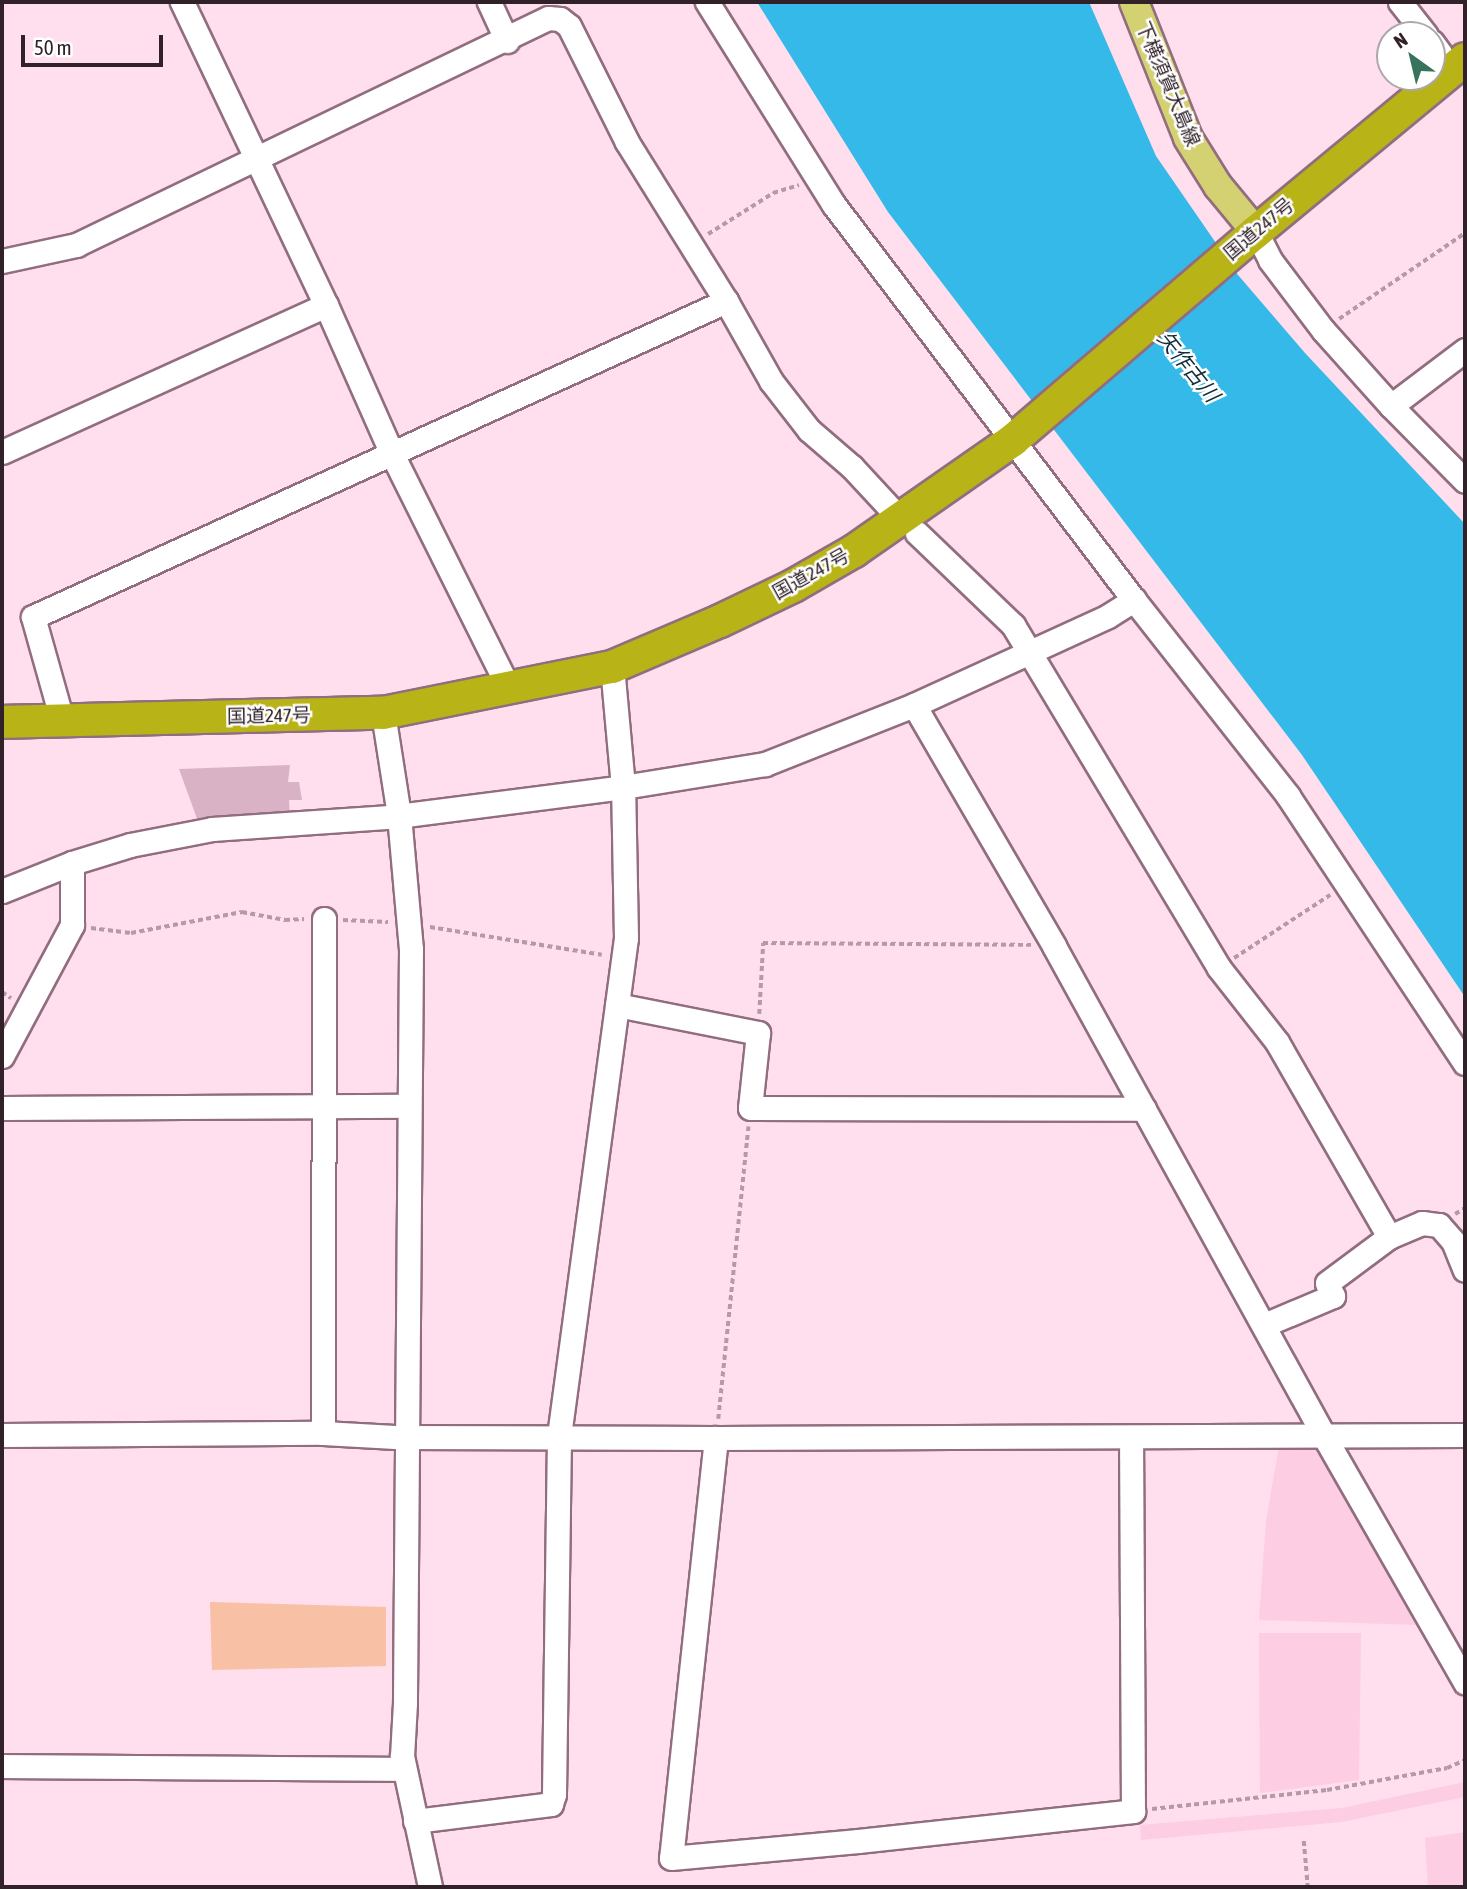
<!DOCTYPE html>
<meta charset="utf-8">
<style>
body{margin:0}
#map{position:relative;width:1467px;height:1889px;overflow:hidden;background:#ffdeed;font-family:"Asap Condensed","Noto Sans JP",sans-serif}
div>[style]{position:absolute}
.built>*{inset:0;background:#fdcde4}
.green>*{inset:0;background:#f8c0a4}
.water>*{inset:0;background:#34b9e9}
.building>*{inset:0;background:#dab2c6}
.path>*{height:3.5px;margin-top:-1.75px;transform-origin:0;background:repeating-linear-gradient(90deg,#b499a6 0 5px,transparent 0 8.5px)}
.roads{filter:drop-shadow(2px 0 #916d7f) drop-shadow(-2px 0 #916d7f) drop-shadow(0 2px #916d7f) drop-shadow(0 -2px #916d7f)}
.minor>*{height:23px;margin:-11.5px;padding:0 11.5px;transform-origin:11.5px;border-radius:11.5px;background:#fff}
.major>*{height:28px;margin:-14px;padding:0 14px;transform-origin:14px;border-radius:14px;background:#d4d173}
.highway>*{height:32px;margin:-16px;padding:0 16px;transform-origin:16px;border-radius:16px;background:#b8b316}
span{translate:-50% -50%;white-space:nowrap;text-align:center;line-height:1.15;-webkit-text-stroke:5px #fff;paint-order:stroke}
.street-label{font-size:19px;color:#31222a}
.water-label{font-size:21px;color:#122d38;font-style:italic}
.frame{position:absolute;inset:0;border:4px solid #31222a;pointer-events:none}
.north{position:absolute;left:1376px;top:21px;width:70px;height:70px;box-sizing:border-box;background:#fff;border:2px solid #ada7aa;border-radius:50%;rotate:326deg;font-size:19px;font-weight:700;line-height:28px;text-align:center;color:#31222a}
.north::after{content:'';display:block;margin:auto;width:24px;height:32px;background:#37735d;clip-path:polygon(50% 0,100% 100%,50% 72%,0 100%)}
.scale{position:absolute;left:21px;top:35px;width:142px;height:32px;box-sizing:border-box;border:4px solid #31222a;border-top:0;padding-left:9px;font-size:21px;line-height:24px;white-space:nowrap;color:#31222a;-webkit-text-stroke:5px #fff;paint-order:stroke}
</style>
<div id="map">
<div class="built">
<div style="clip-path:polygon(1313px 1444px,1322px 1450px,1420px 1625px,1259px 1620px,1266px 1521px,1279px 1446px)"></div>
<div style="clip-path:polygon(1259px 1633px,1361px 1633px,1359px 1780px,1260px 1793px)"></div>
<div style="clip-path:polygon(1465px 1782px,1465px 1797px,1341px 1822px,1141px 1840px,1140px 1825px,1342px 1808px)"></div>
<div style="clip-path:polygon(1465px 1832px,1465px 1887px,1428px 1887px,1425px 1838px)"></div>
</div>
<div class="green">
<div style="clip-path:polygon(210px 1602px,386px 1607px,386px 1666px,212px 1670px)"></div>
</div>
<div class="water">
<div style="clip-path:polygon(757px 2px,1089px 2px,1156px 156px,1238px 275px,1305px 353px,1465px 524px,1465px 997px,1302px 755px,888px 212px)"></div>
</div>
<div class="building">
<div style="clip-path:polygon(290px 765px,288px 782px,299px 782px,302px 800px,289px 800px,290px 819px,200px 827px,179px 769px)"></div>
</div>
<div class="path">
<div style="left:708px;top:234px;width:77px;rotate:-32.2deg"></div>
<div style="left:773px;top:193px;width:27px;rotate:-17deg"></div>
<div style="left:1339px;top:319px;width:153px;rotate:-34.3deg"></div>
<div style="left:343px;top:920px;width:45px;rotate:2.5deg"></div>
<div style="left:430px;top:927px;width:174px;rotate:9.2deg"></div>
<div style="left:91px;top:928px;width:40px;rotate:7.1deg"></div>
<div style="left:131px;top:933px;width:113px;rotate:-10.7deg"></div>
<div style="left:242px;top:912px;width:44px;rotate:10.5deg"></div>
<div style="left:285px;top:920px;width:19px;rotate:-3deg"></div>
<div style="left:1234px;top:958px;width:115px;rotate:-33.3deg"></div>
<div style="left:2px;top:992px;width:11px;rotate:34deg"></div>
<div style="left:759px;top:1014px;width:71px;rotate:-86.8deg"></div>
<div style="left:763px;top:943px;width:268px;rotate:0.4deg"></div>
<div style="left:1455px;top:1214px;width:12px;rotate:-31deg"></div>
<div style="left:718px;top:1419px;width:294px;rotate:-84.1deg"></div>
<div style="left:1152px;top:1809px;width:176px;rotate:-6.2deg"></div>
<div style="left:1327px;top:1790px;width:122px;rotate:-10.4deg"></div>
<div style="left:1447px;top:1768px;width:20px;rotate:-24deg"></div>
<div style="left:1304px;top:1841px;width:46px;rotate:85deg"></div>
</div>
<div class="roads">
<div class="minor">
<div style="left:182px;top:2px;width:335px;rotate:64.6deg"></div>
<div style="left:326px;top:305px;width:163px;rotate:66.1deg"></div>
<div style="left:392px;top:454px;width:263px;rotate:63.5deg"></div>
<div style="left:489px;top:2px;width:43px;rotate:65.2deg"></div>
<div style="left:707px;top:2px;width:239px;rotate:58deg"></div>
<div style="left:834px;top:205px;width:496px;rotate:52.8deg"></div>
<div style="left:1134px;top:600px;width:249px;rotate:51.8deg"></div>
<div style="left:1288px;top:796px;width:320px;rotate:56.5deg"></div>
<div style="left:1400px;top:2px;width:42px;rotate:51.8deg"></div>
<div style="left:1432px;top:42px;width:14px;rotate:54deg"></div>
<div style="left:1256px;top:232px;width:31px;rotate:63deg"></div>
<div style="left:1270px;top:260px;width:88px;rotate:52.9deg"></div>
<div style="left:1323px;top:330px;width:102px;rotate:48.2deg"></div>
<div style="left:1391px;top:406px;width:105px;rotate:45.4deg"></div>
<div style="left:2px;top:261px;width:76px;rotate:-12.2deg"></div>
<div style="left:76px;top:245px;width:524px;rotate:-25.68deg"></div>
<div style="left:548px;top:18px;width:12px;rotate:5deg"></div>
<div style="left:560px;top:19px;width:11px;rotate:38deg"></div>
<div style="left:569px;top:26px;width:130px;rotate:63.4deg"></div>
<div style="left:627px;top:142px;width:187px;rotate:58.1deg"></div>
<div style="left:726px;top:301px;width:92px;rotate:60.6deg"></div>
<div style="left:771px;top:381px;width:62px;rotate:52.2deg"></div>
<div style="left:809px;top:430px;width:57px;rotate:40.7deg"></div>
<div style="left:852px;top:467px;width:56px;rotate:47.2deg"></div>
<div style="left:1391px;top:406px;width:93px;rotate:-37.1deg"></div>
<div style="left:2px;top:452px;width:356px;rotate:-24.4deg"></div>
<div style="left:917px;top:533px;width:133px;rotate:43.8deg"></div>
<div style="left:1013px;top:625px;width:400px;rotate:59deg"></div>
<div style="left:1219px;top:968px;width:94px;rotate:51.9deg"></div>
<div style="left:1277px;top:1042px;width:225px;rotate:60.1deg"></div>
<div style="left:914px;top:705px;width:279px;rotate:59.8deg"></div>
<div style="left:1054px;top:946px;width:559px;rotate:61.14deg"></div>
<div style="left:1324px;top:1436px;width:284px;rotate:60.2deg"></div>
<div style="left:383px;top:713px;width:103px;rotate:81.1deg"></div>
<div style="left:399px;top:815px;width:135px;rotate:84.9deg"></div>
<div style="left:411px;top:949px;width:754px;rotate:90.46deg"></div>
<div style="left:405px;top:1703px;width:53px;rotate:93.2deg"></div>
<div style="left:402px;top:1756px;width:134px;rotate:77.9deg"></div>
<div style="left:62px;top:720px;width:107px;rotate:-105.7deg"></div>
<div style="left:33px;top:617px;width:762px;rotate:-24.51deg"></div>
<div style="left:2px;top:891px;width:75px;rotate:-21.8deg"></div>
<div style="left:72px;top:863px;width:61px;rotate:-17.2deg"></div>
<div style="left:130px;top:845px;width:84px;rotate:-11deg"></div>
<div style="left:212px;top:829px;width:178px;rotate:-3.9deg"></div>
<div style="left:390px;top:817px;width:235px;rotate:-7.3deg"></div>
<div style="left:623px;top:787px;width:144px;rotate:-9.2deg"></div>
<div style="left:765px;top:764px;width:160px;rotate:-21.6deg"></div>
<div style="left:914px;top:705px;width:213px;rotate:-24.6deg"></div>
<div style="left:1108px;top:616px;width:31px;rotate:-32deg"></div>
<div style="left:617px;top:1005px;width:144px;rotate:11.2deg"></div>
<div style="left:758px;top:1033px;width:75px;rotate:96.1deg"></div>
<div style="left:750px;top:1108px;width:394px;rotate:0.1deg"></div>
<div style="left:2px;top:1056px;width:149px;rotate:-61.9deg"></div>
<div style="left:72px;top:925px;width:62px;rotate:-90deg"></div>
<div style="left:2px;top:1108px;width:407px;rotate:-0.3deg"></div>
<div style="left:1264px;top:1325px;width:75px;rotate:-22.8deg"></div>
<div style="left:1333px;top:1296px;width:14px;rotate:-115deg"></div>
<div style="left:1327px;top:1283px;width:77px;rotate:-36.6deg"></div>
<div style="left:1389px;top:1237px;width:36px;rotate:-23deg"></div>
<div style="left:1422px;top:1223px;width:17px;rotate:7deg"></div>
<div style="left:1439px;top:1225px;width:21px;rotate:49deg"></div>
<div style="left:1453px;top:1241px;width:31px;rotate:68deg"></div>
<div style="left:323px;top:1433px;width:514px;rotate:-89.89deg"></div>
<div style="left:2px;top:1435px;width:321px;rotate:-0.4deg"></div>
<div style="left:323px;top:1433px;width:72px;rotate:3.2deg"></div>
<div style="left:395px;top:1437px;width:321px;rotate:0.2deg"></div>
<div style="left:716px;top:1438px;width:749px;rotate:-0.23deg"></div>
<div style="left:716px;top:1438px;width:422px;rotate:96.1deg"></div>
<div style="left:671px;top:1858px;width:188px;rotate:-5.2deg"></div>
<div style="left:858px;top:1841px;width:277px;rotate:-6.2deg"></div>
<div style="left:1133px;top:1811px;width:373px;rotate:-90.3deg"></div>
<div style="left:2px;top:1766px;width:402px;rotate:0.4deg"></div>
<div style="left:415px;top:1821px;width:137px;rotate:-7.1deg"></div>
<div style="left:551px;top:1804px;width:10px;rotate:-73deg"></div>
<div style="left:554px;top:1794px;width:358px;rotate:-89.2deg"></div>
<div style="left:559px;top:1436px;width:502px;rotate:-82.34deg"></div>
<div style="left:626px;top:938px;width:151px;rotate:-91.1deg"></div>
<div style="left:623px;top:787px;width:121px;rotate:-95.2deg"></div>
</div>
<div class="major">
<div style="left:1134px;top:2px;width:146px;rotate:68.3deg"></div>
<div style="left:1188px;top:138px;width:57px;rotate:58deg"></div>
<div style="left:1218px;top:186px;width:60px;rotate:50.4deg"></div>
</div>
<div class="highway">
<div style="left:2px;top:722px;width:381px;rotate:-1.4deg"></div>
<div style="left:383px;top:713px;width:234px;rotate:-11.4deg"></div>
<div style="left:612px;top:667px;width:117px;rotate:-23.1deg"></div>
<div style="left:720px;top:621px;width:81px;rotate:-25.6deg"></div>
<div style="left:793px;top:586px;width:70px;rotate:-29.8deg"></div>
<div style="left:854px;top:551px;width:194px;rotate:-34.9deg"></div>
<div style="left:1013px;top:440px;width:320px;rotate:-40.6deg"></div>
<div style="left:1256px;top:232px;width:271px;rotate:-39.6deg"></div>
</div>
</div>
<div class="street-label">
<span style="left:1168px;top:84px;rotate:67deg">下横須賀大島線</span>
<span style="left:1259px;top:229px;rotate:-40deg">国道247号</span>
<span style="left:811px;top:574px;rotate:-29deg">国道247号</span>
<span style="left:269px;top:716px;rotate:-1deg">国道247号</span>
</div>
<div class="water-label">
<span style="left:1189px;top:366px;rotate:51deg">矢作古川</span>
</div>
<div class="frame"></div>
<div class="north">N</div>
<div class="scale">50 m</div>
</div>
